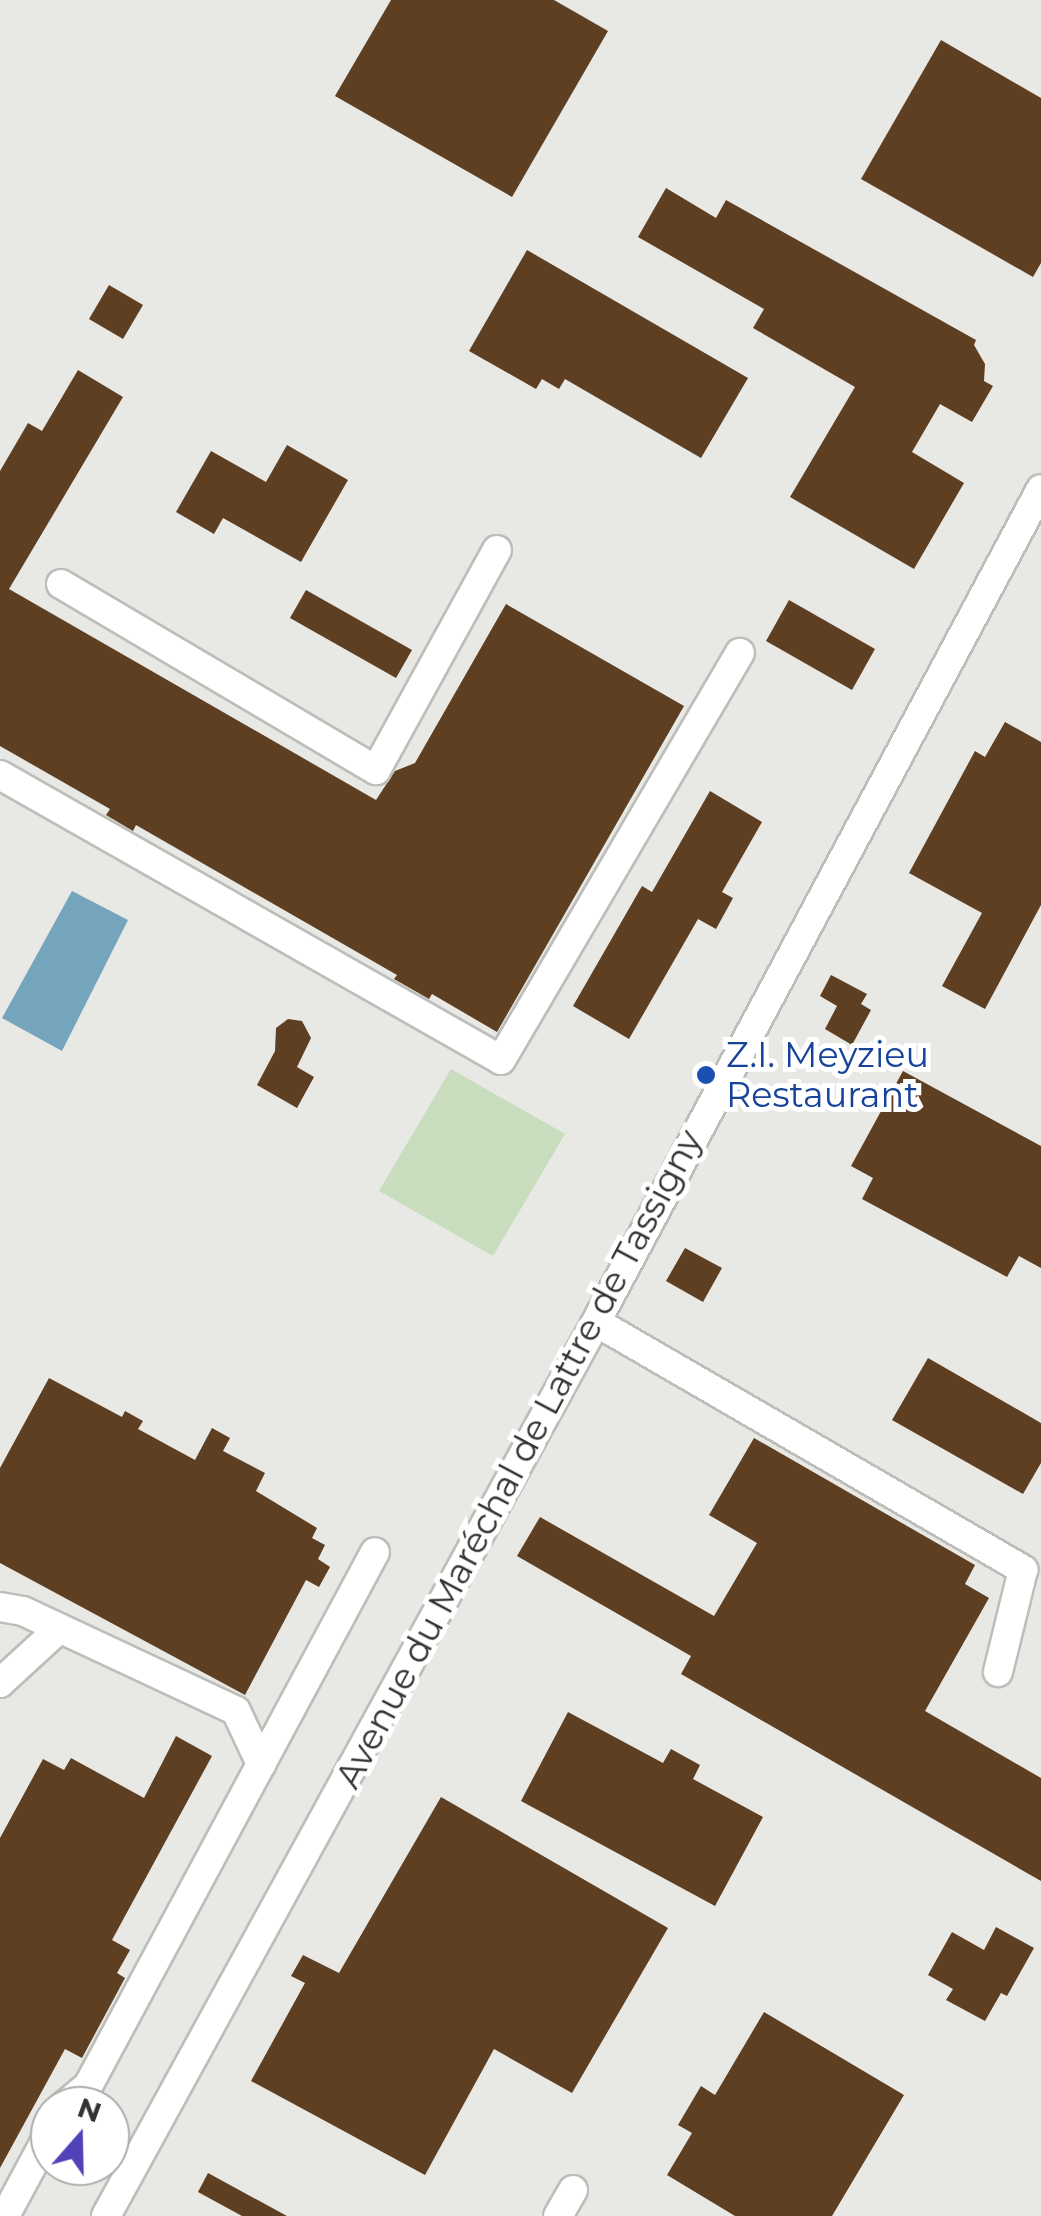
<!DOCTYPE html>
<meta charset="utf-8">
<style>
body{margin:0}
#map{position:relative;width:1041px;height:2216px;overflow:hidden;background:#e8e8e5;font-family:Montserrat,sans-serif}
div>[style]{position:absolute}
.green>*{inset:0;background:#c8ddbe}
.water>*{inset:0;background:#75a5bd}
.building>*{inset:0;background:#5f3f22}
.roads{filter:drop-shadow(2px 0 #bdbdba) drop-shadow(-2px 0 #bdbdba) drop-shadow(0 2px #bdbdba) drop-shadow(0 -2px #bdbdba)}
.minor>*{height:28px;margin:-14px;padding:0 14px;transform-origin:14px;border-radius:14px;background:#fff}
.dots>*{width:28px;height:28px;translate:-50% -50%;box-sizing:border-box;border:5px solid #fff;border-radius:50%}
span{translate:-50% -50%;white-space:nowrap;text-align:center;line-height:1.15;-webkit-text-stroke:10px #fff;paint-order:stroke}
.transit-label{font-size:35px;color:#164399}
.left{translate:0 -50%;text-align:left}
.street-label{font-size:35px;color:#343332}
.north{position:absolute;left:30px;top:2086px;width:100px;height:100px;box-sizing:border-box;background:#fff;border:2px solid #aeadad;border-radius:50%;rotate:20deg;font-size:28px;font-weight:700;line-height:40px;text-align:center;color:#343332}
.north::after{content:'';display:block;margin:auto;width:35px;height:45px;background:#5043ba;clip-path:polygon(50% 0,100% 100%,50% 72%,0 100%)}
</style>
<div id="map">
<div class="green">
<div style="clip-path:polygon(451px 1069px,565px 1134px,493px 1256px,379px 1191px)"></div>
</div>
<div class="water">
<div style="clip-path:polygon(72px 891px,128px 920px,62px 1051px,2px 1018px)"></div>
</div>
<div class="building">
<div style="clip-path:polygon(391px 0,554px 0,608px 31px,512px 197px,335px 96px)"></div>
<div style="clip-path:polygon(941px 40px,1041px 98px,1041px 263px,1033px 277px,861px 179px)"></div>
<div style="clip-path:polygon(666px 188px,716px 218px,726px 200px,976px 340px,974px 345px,985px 364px,984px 381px,993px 386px,972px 422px,940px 404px,912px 452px,964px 483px,914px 569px,790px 497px,855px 387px,753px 328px,764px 309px,638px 237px)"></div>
<div style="clip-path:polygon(527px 250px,748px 378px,701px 458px,565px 379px,559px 389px,542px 379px,536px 389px,469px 351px)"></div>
<div style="clip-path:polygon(109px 285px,143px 305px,123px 339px,89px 319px)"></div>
<div style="clip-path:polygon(78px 370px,123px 397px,9px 589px,376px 800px,395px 771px,415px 763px,506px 604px,684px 706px,497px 1032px,432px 994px,429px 999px,394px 979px,397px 975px,136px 825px,133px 831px,106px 815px,110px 809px,0 746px,0 471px,28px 423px,42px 431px)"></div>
<div style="clip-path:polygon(287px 445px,348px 480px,301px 562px,223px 518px,214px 534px,176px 512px,211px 451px,266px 482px)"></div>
<div style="clip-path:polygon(306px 590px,412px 650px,396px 678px,290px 618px)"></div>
<div style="clip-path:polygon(789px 600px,875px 649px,852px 690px,766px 641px)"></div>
<div style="clip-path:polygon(1005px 722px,1041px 742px,1041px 905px,985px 1009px,942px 986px,982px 913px,909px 873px,975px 751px,985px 757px)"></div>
<div style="clip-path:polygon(710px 791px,762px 822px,722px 892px,733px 898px,716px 929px,698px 919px,629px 1039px,573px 1006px,642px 886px,652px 892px)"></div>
<div style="clip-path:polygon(831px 975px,867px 994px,861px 1004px,871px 1010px,852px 1045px,825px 1029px,837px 1006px,820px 996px)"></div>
<div style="clip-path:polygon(288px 1019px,302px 1021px,311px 1038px,297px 1067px,314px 1077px,297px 1108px,257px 1085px,275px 1051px,276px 1028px)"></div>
<div style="clip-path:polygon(903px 1071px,1041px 1146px,1041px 1268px,1019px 1256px,1007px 1277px,862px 1199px,873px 1178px,851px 1166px)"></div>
<div style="clip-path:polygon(685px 1248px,722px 1268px,703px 1302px,666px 1281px)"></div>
<div style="clip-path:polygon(928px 1358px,1041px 1423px,1041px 1463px,1023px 1494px,892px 1420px)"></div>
<div style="clip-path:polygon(49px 1378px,122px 1417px,125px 1411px,143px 1421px,138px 1429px,195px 1460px,212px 1428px,230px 1438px,223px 1451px,265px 1473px,256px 1491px,317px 1528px,312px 1538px,325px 1545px,318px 1559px,330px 1567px,319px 1587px,306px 1580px,245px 1695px,0 1563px,0 1468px)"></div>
<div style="clip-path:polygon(754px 1438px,975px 1565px,965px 1584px,989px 1598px,925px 1711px,1041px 1778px,1041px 1881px,681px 1674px,691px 1656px,517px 1556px,540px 1517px,714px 1616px,757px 1543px,709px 1515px)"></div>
<div style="clip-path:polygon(568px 1712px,663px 1763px,671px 1749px,700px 1765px,693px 1779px,763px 1817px,715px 1906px,521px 1801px)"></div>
<div style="clip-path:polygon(176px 1736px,212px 1756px,112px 1940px,130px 1950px,117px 1973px,125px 1978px,82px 2058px,65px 2049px,0 2168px,0 1838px,43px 1759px,64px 1770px,71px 1758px,144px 1798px)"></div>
<div style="clip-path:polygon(441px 1797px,668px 1928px,572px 2093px,494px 2049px,425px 2175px,251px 2081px,305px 1983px,291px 1976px,303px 1955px,339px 1973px)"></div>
<div style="clip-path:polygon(996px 1927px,1034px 1948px,1007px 1996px,1001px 1993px,985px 2021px,946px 2000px,953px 1989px,928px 1975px,952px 1932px,984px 1950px)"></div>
<div style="clip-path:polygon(764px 2012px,904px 2095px,832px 2216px,735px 2216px,667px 2175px,692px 2133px,678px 2125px,701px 2086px,715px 2095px)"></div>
<div style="clip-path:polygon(208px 2173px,287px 2216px,242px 2216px,198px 2192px)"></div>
</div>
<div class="roads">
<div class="minor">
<div style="left:61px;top:584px;width:366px;rotate:30.6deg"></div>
<div style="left:376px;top:770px;width:251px;rotate:-61.2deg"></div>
<div style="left:0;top:775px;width:576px;rotate:29.63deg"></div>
<div style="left:501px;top:1060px;width:472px;rotate:-59.6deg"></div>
<div style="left:596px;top:1322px;width:494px;rotate:30.1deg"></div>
<div style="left:1023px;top:1570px;width:105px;rotate:103.8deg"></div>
<div style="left:0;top:1607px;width:23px;rotate:10deg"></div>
<div style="left:23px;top:1611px;width:235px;rotate:25.1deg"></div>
<div style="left:236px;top:1711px;width:59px;rotate:64.7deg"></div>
<div style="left:0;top:1679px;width:4px;rotate:90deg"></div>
<div style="left:0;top:1683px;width:81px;rotate:-42.5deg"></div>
<div style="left:64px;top:2106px;width:31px;rotate:-40deg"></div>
<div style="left:88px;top:2086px;width:606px;rotate:-61.74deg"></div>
<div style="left:5px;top:2216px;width:95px;rotate:-61.8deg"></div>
<div style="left:106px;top:2216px;width:1019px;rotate:-61.27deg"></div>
<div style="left:596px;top:1322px;width:944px;rotate:-61.89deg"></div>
<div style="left:558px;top:2216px;width:30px;rotate:-60deg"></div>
</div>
</div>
<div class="dots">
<div style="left:706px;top:1075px;background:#1a4fb4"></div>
</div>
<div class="transit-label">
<span class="left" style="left:726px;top:1075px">Z.I. Meyzieu<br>Restaurant</span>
</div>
<div class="street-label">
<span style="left:519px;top:1459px;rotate:-62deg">Avenue du Maréchal de Lattre de Tassigny</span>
</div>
<div class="north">N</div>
</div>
